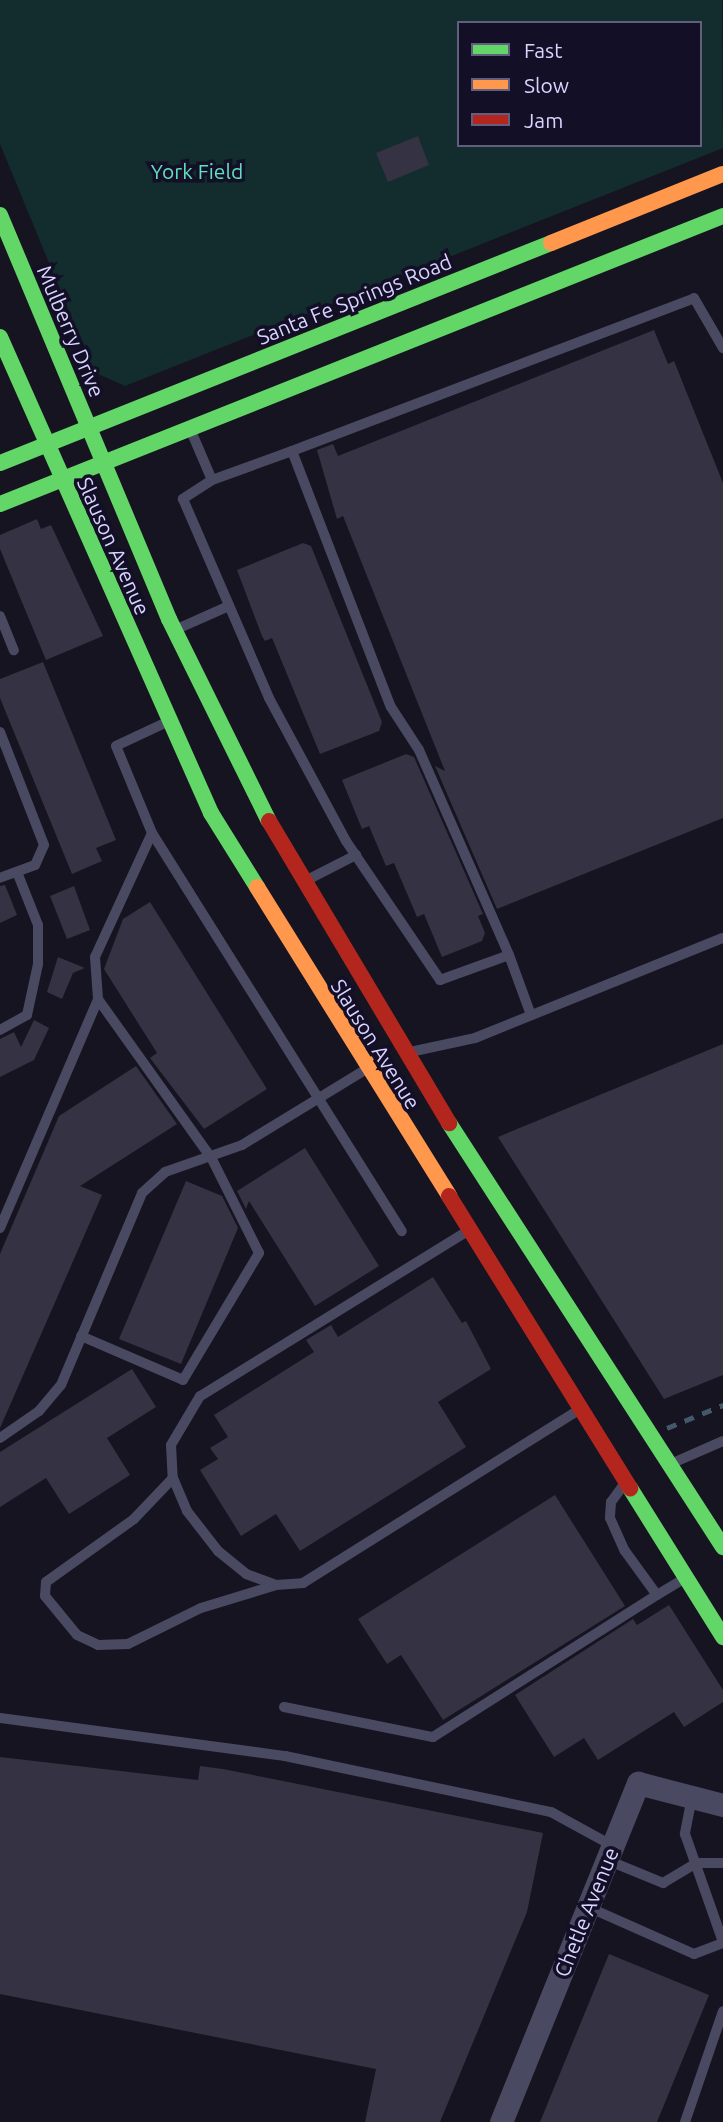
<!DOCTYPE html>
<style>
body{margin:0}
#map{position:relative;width:723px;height:2122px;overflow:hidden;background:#161421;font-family:Ubuntu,sans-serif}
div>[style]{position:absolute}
.green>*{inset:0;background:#132c2d}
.building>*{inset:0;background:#343243}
.lane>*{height:10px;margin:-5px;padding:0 5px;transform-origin:5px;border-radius:5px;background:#4a4962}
.street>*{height:23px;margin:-11.5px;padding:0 11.5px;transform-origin:11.5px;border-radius:11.5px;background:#4a4962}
.fast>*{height:16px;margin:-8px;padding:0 8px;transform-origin:8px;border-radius:8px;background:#63d668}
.slow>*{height:16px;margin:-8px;padding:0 8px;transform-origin:8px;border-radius:8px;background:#ff974d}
.jam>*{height:16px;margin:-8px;padding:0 8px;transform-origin:8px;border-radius:8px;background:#b3261e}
.rail>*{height:5px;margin-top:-2.5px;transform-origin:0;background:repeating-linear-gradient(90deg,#43596b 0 10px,transparent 0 19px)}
span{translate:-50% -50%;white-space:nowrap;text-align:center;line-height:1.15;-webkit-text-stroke:7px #130f26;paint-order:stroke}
.park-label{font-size:21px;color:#5fe0c0}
.street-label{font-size:21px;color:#d9d4ff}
.legend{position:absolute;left:457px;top:21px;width:245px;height:126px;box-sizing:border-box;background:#130f26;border:2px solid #625e7d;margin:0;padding:9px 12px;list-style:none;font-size:21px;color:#d9d4ff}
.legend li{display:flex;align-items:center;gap:14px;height:35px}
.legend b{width:35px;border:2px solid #625e7d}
</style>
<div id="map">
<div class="green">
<div style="clip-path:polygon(evenodd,0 0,722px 0,723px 148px,125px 386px,94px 372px,0 144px,0 0,459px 23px,700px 23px,700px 145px,459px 145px,459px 23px)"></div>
</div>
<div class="building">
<div style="clip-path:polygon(418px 136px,429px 165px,388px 182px,376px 153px)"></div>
<div style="clip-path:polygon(654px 330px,668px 364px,674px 361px,723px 483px,723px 818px,497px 909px,435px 766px,445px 771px,343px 516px,337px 519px,317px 450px,333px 444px,338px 456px)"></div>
<div style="clip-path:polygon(37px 519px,41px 529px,51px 525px,103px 636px,46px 660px,0 549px,0 535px)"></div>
<div style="clip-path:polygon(303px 543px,311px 546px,382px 722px,379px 731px,320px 754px,272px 638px,265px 641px,262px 636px,237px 570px)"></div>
<div style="clip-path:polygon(43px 662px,116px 840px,96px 848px,102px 861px,72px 874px,0 698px,0 679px)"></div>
<div style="clip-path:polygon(406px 754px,414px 757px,483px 914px,478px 916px,485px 933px,482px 941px,442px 957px,424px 914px,417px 917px,394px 863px,386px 866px,369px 826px,362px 829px,342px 780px)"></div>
<div style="clip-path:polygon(5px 885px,17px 915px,0 923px,0 886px)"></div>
<div style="clip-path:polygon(74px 886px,90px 930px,67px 939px,50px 896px)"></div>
<div style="clip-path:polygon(150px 902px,267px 1089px,204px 1129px,150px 1058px,157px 1053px,104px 969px,123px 919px)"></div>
<div style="clip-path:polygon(58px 957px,85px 968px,73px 973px,62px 999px,47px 992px)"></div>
<div style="clip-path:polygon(34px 1020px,49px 1028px,34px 1060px,0 1077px,0 1039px,14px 1032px,21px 1047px)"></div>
<div style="clip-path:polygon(723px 1044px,723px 1375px,664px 1399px,498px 1137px)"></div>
<div style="clip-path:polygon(136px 1066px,177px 1124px,80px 1186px,102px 1195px,0 1428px,0 1254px,59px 1116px)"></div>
<div style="clip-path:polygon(305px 1148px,379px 1266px,315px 1306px,249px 1201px,246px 1209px,237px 1191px)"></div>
<div style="clip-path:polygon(186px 1181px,222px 1196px,238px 1228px,181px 1364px,119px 1339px)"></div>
<div style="clip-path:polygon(433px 1277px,462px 1323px,466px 1321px,491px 1369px,438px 1402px,466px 1447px,300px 1551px,276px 1514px,241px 1536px,200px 1470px,218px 1459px,210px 1448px,228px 1437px,214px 1415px,314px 1352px,306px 1340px,331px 1325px,338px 1337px)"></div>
<div style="clip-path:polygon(132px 1369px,156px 1407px,107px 1438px,130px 1475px,69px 1514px,46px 1478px,0 1507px,0 1452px)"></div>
<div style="clip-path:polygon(555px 1495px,625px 1606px,443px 1720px,401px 1655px,387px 1664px,358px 1619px)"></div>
<div style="clip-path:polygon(669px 1605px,723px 1690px,723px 1702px,684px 1727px,674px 1712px,598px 1760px,584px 1738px,554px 1757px,515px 1695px,633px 1619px,637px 1625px)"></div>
<div style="clip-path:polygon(0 1757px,198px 1780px,200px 1766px,223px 1769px,543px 1833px,527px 1912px,440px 2122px,365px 2122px,376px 2069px,0 1994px)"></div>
<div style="clip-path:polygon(609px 1954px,709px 1995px,657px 2122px,540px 2122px)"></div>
</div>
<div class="lane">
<div style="left:191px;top:431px;width:53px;rotate:66.8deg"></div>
<div style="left:212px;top:480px;width:35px;rotate:147deg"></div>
<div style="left:183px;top:499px;width:217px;rotate:66.6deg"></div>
<div style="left:269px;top:698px;width:162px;rotate:61.7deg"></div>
<div style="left:346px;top:841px;width:168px;rotate:55.9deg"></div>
<div style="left:440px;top:980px;width:73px;rotate:-19.9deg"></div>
<div style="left:509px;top:955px;width:64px;rotate:69.9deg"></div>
<div style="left:292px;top:451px;width:430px;rotate:-20.8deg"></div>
<div style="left:694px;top:298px;width:58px;rotate:59.9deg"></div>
<div style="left:212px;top:480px;width:85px;rotate:-19.9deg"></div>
<div style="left:292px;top:451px;width:274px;rotate:68.9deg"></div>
<div style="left:391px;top:707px;width:51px;rotate:56.9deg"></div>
<div style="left:419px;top:750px;width:224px;rotate:66.3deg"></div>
<div style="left:0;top:616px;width:37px;rotate:68deg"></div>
<div style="left:177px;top:629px;width:57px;rotate:-23.9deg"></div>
<div style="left:167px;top:722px;width:56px;rotate:154.8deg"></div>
<div style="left:116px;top:746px;width:94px;rotate:67.5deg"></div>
<div style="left:152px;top:833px;width:470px;rotate:57.9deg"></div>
<div style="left:0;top:732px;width:121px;rotate:68.7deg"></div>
<div style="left:44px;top:845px;width:22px;rotate:114deg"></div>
<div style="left:35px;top:865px;width:37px;rotate:160deg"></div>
<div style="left:309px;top:879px;width:53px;rotate:-27.1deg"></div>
<div style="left:0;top:1030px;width:31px;rotate:-29deg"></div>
<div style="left:27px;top:1015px;width:52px;rotate:-77.8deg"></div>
<div style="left:38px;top:964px;width:39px;rotate:-90deg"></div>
<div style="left:38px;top:925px;width:57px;rotate:-111.6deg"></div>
<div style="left:410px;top:1052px;width:66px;rotate:-12.2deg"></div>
<div style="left:475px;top:1038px;width:267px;rotate:-22deg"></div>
<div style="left:0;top:1228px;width:249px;rotate:-66.8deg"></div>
<div style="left:466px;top:1232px;width:312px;rotate:148.3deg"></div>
<div style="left:200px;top:1396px;width:57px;rotate:120.6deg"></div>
<div style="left:171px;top:1445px;width:33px;rotate:87deg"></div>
<div style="left:173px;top:1478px;width:36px;rotate:67deg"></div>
<div style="left:187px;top:1511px;width:51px;rotate:52.2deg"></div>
<div style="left:218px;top:1551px;width:36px;rotate:39deg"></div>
<div style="left:246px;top:1574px;width:32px;rotate:20deg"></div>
<div style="left:276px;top:1585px;width:27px;rotate:-4deg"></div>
<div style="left:303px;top:1583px;width:324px;rotate:-32.1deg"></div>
<div style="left:81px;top:1336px;width:111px;rotate:23.3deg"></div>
<div style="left:183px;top:1380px;width:148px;rotate:-59.1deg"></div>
<div style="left:259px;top:1253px;width:105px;rotate:-116.6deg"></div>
<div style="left:212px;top:1159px;width:196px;rotate:-125.5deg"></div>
<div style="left:98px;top:999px;width:42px;rotate:-94.1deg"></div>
<div style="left:95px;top:957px;width:136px;rotate:-65.3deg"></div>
<div style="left:0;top:1438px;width:47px;rotate:-34.7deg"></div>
<div style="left:39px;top:1411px;width:34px;rotate:-50deg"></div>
<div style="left:61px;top:1385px;width:208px;rotate:-67.1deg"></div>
<div style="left:142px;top:1193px;width:31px;rotate:-42deg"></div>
<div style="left:165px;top:1172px;width:82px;rotate:-19.3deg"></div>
<div style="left:242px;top:1145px;width:144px;rotate:-31.4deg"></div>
<div style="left:675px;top:1462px;width:52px;rotate:-23.6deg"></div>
<div style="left:173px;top:1478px;width:57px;rotate:133.6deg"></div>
<div style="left:134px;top:1519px;width:108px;rotate:144.4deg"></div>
<div style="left:46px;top:1582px;width:14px;rotate:94deg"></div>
<div style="left:45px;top:1596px;width:50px;rotate:50.6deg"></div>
<div style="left:77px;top:1635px;width:23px;rotate:25deg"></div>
<div style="left:98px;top:1645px;width:30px;rotate:-2deg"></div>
<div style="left:128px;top:1644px;width:81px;rotate:-26.3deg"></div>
<div style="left:201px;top:1608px;width:78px;rotate:-17deg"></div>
<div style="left:622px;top:1487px;width:19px;rotate:126deg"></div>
<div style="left:611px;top:1502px;width:16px;rotate:94deg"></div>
<div style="left:610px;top:1518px;width:36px;rotate:66deg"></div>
<div style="left:625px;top:1551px;width:54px;rotate:54deg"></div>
<div style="left:657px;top:1595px;width:29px;rotate:-31deg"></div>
<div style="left:284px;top:1707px;width:152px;rotate:11.4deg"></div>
<div style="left:433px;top:1737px;width:265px;rotate:-32.4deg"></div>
<div style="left:0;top:1718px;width:288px;rotate:7.6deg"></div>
<div style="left:285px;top:1756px;width:272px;rotate:11.9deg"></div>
<div style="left:551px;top:1812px;width:71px;rotate:28.7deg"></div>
<div style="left:692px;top:1797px;width:38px;rotate:101deg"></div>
<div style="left:685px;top:1834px;width:114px;rotate:70.6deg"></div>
<div style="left:607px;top:1860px;width:61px;rotate:22.3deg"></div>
<div style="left:663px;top:1883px;width:39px;rotate:-31deg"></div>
<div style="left:696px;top:1863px;width:27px"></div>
<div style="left:588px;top:1907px;width:116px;rotate:23.9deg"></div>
<div style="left:694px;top:1954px;width:31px;rotate:-21deg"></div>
<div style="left:685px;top:2122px;width:117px;rotate:-71.1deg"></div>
</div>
<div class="street">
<div style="left:501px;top:2122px;width:366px;rotate:-68deg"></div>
<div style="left:638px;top:1783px;width:88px;rotate:14.5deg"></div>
</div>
<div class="fast">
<div style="left:0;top:215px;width:438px;rotate:67.3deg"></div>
<div style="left:169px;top:619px;width:225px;rotate:63.7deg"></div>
<div style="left:0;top:337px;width:521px;rotate:66.09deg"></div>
<div style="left:211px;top:813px;width:87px;rotate:58.1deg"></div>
<div style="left:0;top:463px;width:593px;rotate:-21.77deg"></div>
<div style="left:0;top:504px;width:778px;rotate:-21.72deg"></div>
<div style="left:449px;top:1123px;width:505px;rotate:57.13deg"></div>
<div style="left:630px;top:1488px;width:176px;rotate:58deg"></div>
</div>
<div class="slow">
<div style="left:551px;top:243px;width:185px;rotate:-21.9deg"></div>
<div style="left:257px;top:887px;width:364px;rotate:58.1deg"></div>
</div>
<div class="jam">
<div style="left:269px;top:821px;width:352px;rotate:59.2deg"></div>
<div style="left:449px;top:1196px;width:344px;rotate:58.2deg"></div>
</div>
<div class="rail">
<div style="left:667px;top:1428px;width:61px;rotate:-22.3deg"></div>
</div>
<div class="park-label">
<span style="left:197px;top:171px">York Field</span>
</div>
<div class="street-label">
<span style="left:354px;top:299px;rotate:-22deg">Santa Fe Springs Road</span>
<span style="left:71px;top:331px;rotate:67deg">Mulberry Drive</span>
<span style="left:114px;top:546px;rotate:66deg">Slauson Avenue</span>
<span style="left:376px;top:1044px;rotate:58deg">Slauson Avenue</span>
<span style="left:586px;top:1912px;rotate:-68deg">Chetle Avenue</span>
</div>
<ul class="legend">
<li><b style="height:9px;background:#63d668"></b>Fast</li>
<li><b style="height:9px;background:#ff974d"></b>Slow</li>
<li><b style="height:9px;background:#b3261e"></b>Jam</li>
</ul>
</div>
